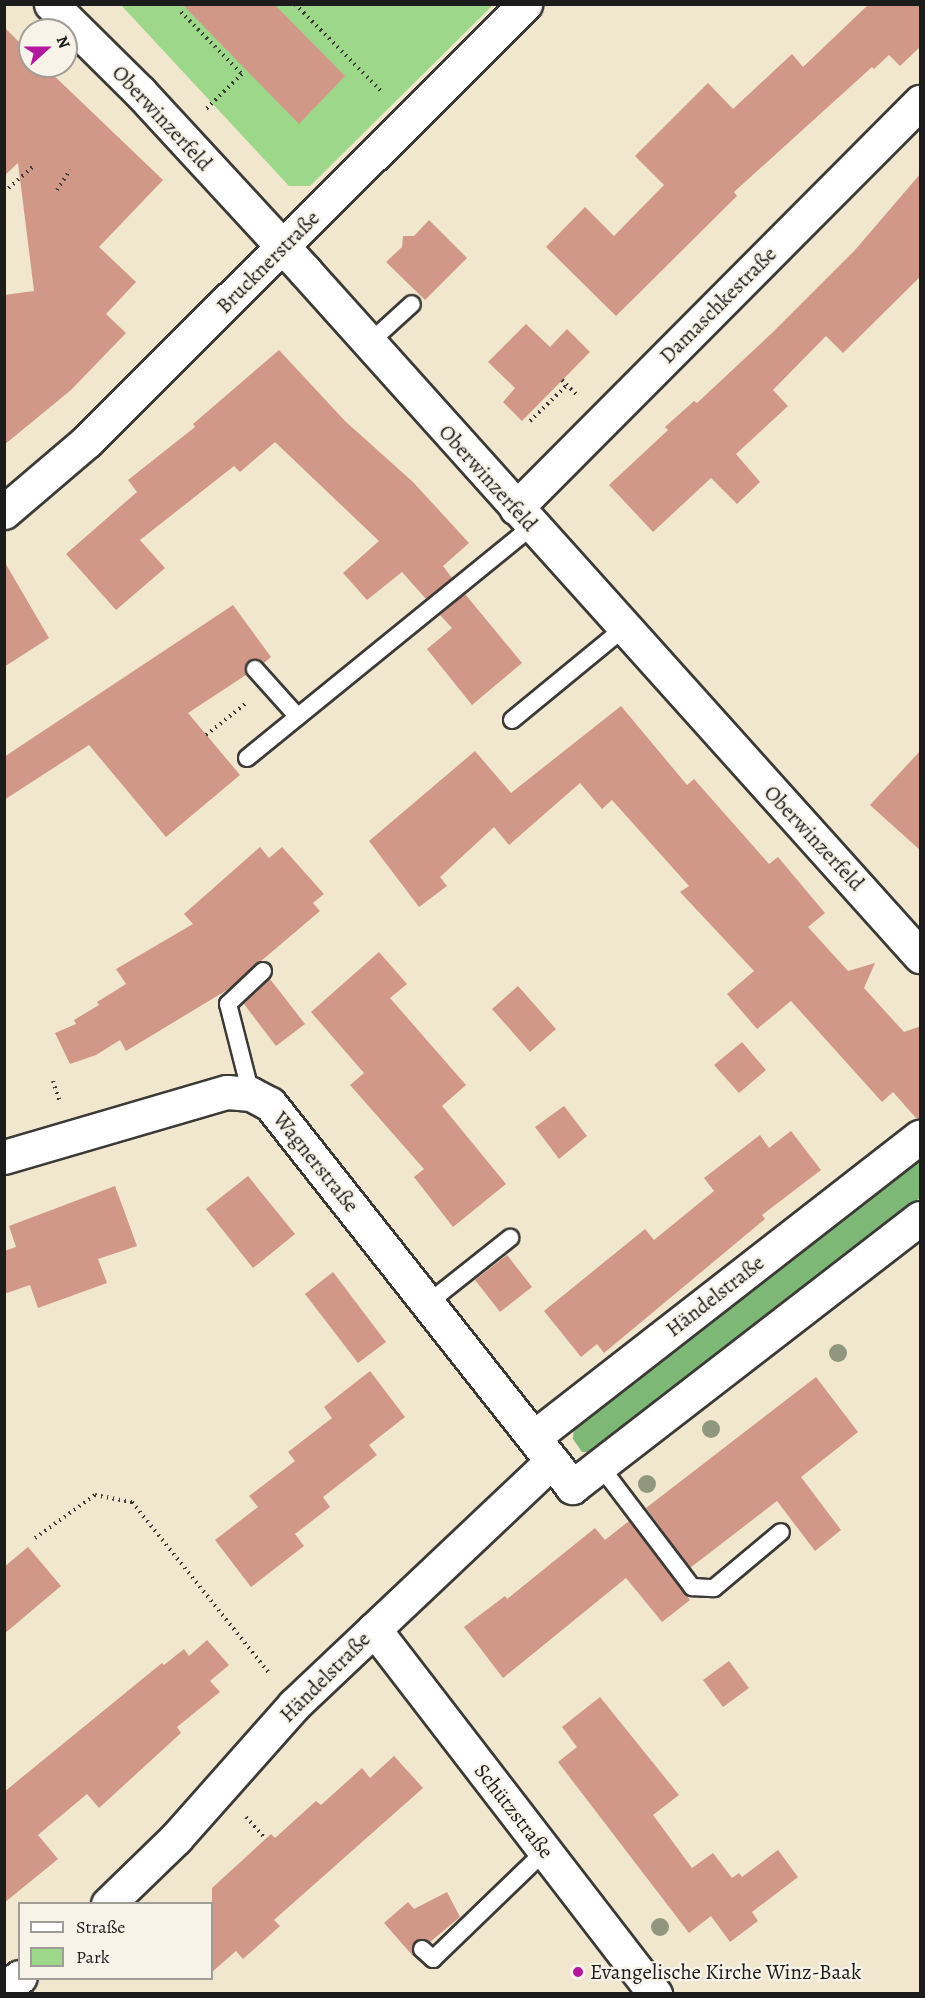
<!DOCTYPE html>
<meta charset="utf-8">
<style>
body{margin:0}
#map{position:relative;width:925px;height:1998px;overflow:hidden;background:#f1e7ce;font-family:Alegreya,serif}
div>[style]{position:absolute}
.green>*{inset:0;background:#9dd78a}
.forest>*{inset:0;background:#7eb876}
.building>*{inset:0;background:#d19887}
.path>*{height:4px;margin-top:-2px;transform-origin:0;background:repeating-linear-gradient(90deg,#3c3a37 0 1.5px,transparent 0 6px)}
.roads{filter:drop-shadow(2px 0 #3c3a37) drop-shadow(-2px 0 #3c3a37) drop-shadow(0 2px #3c3a37) drop-shadow(0 -2px #3c3a37)}
.service>*{height:16px;margin:-8px;padding:0 8px;transform-origin:8px;border-radius:8px;background:#fff}
.minor>*{height:33px;margin:-16.5px;padding:0 16.5px;transform-origin:16.5px;border-radius:16.5px;background:#fff}
.trees>*{width:18px;height:18px;margin:-9px;border-radius:50%;background:#91967e}
.dots>*{width:16px;height:16px;translate:-50% -50%;box-sizing:border-box;border:3px solid #f7f3e8;border-radius:50%}
span{translate:-50% -50%;white-space:nowrap;text-align:center;line-height:1.15;-webkit-text-stroke:4.5px #f7f3e8;paint-order:stroke}
.street-label{font-size:21px;color:#1c1c1c}
.poi-label{font-size:21px;color:#1c1c1c}
.left{translate:0 -50%;text-align:left}
.frame{position:absolute;inset:0;border:6px solid #1c1c1c;pointer-events:none}
.legend{position:absolute;left:18px;top:1902px;width:195px;height:78px;box-sizing:border-box;background:#f7f3e8;border:2px solid #9f9d96;margin:0;padding:8px 10px;list-style:none;font-size:18px;color:#1c1c1c}
.legend li{display:flex;align-items:center;gap:12px;height:30px}
.legend b{width:30px;border:2px solid #9f9d96}
.north{position:absolute;left:18px;top:18px;width:60px;height:60px;box-sizing:border-box;background:#f7f3e8;border:2px solid #9f9d96;border-radius:50%;rotate:69deg;font-size:16px;font-weight:700;line-height:24px;text-align:center;color:#1c1c1c}
.north::after{content:'';display:block;margin:auto;width:21px;height:27px;background:#b5179e;clip-path:polygon(50% 0,100% 100%,50% 72%,0 100%)}
</style>
<div id="map">
<div class="green">
<div style="clip-path:polygon(121px 5px,493px 5px,310px 186px,289px 186px)"></div>
</div>
<div class="forest">
<div style="clip-path:polygon(920px 1150px,920px 1198px,597px 1452px,582px 1452px,573px 1439px,574px 1426px)"></div>
</div>
<div class="building">
<div style="clip-path:polygon(182px 4px,274px 4px,345px 76px,299px 124px)"></div>
<div style="clip-path:polygon(869px 4px,921px 4px,921px 46px,900px 66px,889px 55px,874px 69px,872px 67px,734px 192px,737px 196px,616px 316px,546px 247px,585px 207px,614px 236px,664px 185px,635px 156px,708px 83px,733px 109px,792px 54px,803px 67px)"></div>
<div style="clip-path:polygon(4px 27px,30px 53px,30px 66px,46px 68px,163px 180px,99px 247px,136px 282px,106px 314px,126px 333px,71px 390px,4px 445px,4px 295px,34px 291px,18px 163px,4px 176px)"></div>
<div style="clip-path:polygon(921px 173px,921px 276px,843px 353px,826px 336px,773px 390px,788px 406px,736px 454px,760px 482px,737px 504px,711px 478px,653px 532px,609px 485px,668px 430px,665px 427px,694px 401px,697px 403px,773px 332px,855px 250px)"></div>
<div style="clip-path:polygon(429px 220px,467px 258px,425px 300px,386px 262px,402px 247px,403px 236px,414px 236px)"></div>
<div style="clip-path:polygon(526px 324px,550px 347px,567px 329px,590px 352px,522px 421px,503px 402px,515px 388px,488px 362px)"></div>
<div style="clip-path:polygon(279px 350px,345px 421px,413px 482px,469px 543px,443px 566px,452px 578px,426px 599px,402px 572px,367px 600px,343px 573px,379px 541px,275px 442px,240px 472px,234px 466px,140px 540px,165px 568px,116px 610px,66px 554px,137px 492px,128px 480px,195px 427px,193px 424px)"></div>
<div style="clip-path:polygon(4px 561px,49px 638px,4px 667px)"></div>
<div style="clip-path:polygon(465px 594px,522px 663px,472px 705px,427px 649px,452px 628px,440px 615px)"></div>
<div style="clip-path:polygon(233px 605px,271px 657px,264px 663px,258px 659px,248px 661px,246px 675px,188px 713px,240px 775px,166px 837px,89px 745px,4px 800px,4px 757px)"></div>
<div style="clip-path:polygon(621px 706px,687px 785px,694px 779px,769px 864px,778px 857px,825px 913px,808px 927px,848px 971px,875px 963px,864px 988px,883px 1009px,904px 1032px,921px 1026px,921px 1118px,916px 1118px,893px 1092px,882px 1102px,791px 1001px,757px 1029px,727px 994px,754px 971px,680px 892px,689px 886px,612px 800px,602px 809px,580px 783px,509px 845px,494px 827px,440px 877px,447px 886px,419px 907px,369px 841px,475px 751px,511px 793px)"></div>
<div style="clip-path:polygon(921px 750px,921px 851px,870px 805px)"></div>
<div style="clip-path:polygon(260px 847px,269px 858px,282px 847px,324px 894px,313px 903px,320px 911px,227px 990px,126px 1051px,120px 1040px,96px 1055px,70px 1064px,55px 1033px,76px 1024px,74px 1020px,99px 1005px,97px 1002px,126px 984px,116px 969px,193px 924px,184px 914px)"></div>
<div style="clip-path:polygon(379px 952px,407px 984px,390px 998px,466px 1085px,442px 1106px,506px 1184px,453px 1227px,414px 1177px,424px 1169px,350px 1085px,364px 1073px,311px 1012px)"></div>
<div style="clip-path:polygon(270px 979px,305px 1024px,276px 1046px,244px 1004px)"></div>
<div style="clip-path:polygon(518px 986px,556px 1029px,530px 1052px,492px 1009px)"></div>
<div style="clip-path:polygon(742px 1042px,766px 1070px,739px 1093px,714px 1065px)"></div>
<div style="clip-path:polygon(564px 1106px,587px 1136px,559px 1159px,535px 1127px)"></div>
<div style="clip-path:polygon(791px 1131px,821px 1170px,762px 1215px,765px 1219px,604px 1353px,597px 1344px,581px 1357px,544px 1311px,645px 1229px,654px 1240px,714px 1191px,704px 1178px,760px 1135px,769px 1148px)"></div>
<div style="clip-path:polygon(248px 1176px,295px 1234px,253px 1268px,206px 1209px)"></div>
<div style="clip-path:polygon(115px 1186px,137px 1246px,98px 1259px,107px 1283px,38px 1308px,30px 1285px,4px 1294px,4px 1251px,16px 1247px,9px 1226px)"></div>
<div style="clip-path:polygon(507px 1255px,532px 1287px,500px 1312px,475px 1280px)"></div>
<div style="clip-path:polygon(333px 1272px,386px 1342px,358px 1363px,305px 1294px)"></div>
<div style="clip-path:polygon(370px 1371px,405px 1417px,369px 1445px,377px 1455px,323px 1497px,330px 1507px,295px 1534px,304px 1546px,251px 1587px,215px 1540px,258px 1507px,249px 1496px,295px 1461px,288px 1452px,332px 1418px,324px 1407px)"></div>
<div style="clip-path:polygon(816px 1377px,858px 1432px,801px 1477px,841px 1530px,815px 1551px,777px 1501px,690px 1568px,646px 1508px)"></div>
<div style="clip-path:polygon(629px 1521px,690px 1600px,662px 1622px,626px 1578px,503px 1678px,464px 1627px,505px 1596px,507px 1599px,595px 1528px,605px 1540px)"></div>
<div style="clip-path:polygon(28px 1547px,61px 1586px,4px 1634px,4px 1567px)"></div>
<div style="clip-path:polygon(207px 1640px,229px 1665px,210px 1681px,220px 1692px,177px 1727px,181px 1733px,99px 1808px,87px 1794px,38px 1835px,58px 1859px,4px 1903px,4px 1792px,162px 1663px,164px 1665px,184px 1649px,189px 1656px)"></div>
<div style="clip-path:polygon(729px 1661px,749px 1688px,723px 1707px,703px 1680px)"></div>
<div style="clip-path:polygon(600px 1697px,679px 1795px,653px 1815px,692px 1868px,713px 1853px,732px 1878px,739px 1873px,742px 1877px,778px 1850px,798px 1877px,752px 1912px,758px 1921px,730px 1942px,711px 1916px,689px 1933px,558px 1762px,577px 1747px,562px 1727px)"></div>
<div style="clip-path:polygon(394px 1756px,423px 1788px,274px 1920px,280px 1926px,243px 1959px,236px 1951px,212px 1972px,212px 1888px,271px 1834px,275px 1838px,316px 1801px,321px 1805px,362px 1768px,370px 1778px)"></div>
<div style="clip-path:polygon(447px 1892px,460px 1917px,430px 1942px,424px 1939px,415px 1942px,413px 1956px,384px 1923px,408px 1902px,414px 1909px)"></div>
</div>
<div class="path">
<div style="left:295px;top:4px;width:125px;rotate:45.3deg"></div>
<div style="left:181px;top:12px;width:87px;rotate:45.5deg"></div>
<div style="left:242px;top:74px;width:50px;rotate:135.8deg"></div>
<div style="left:57px;top:190px;width:24px;rotate:-57deg"></div>
<div style="left:4px;top:192px;width:38px;rotate:-41deg"></div>
<div style="left:562px;top:380px;width:21px;rotate:45deg"></div>
<div style="left:530px;top:421px;width:52px;rotate:-44.2deg"></div>
<div style="left:206px;top:735px;width:50px;rotate:-38.5deg"></div>
<div style="left:53px;top:1081px;width:20px;rotate:72deg"></div>
<div style="left:35px;top:1538px;width:74px;rotate:-35.6deg"></div>
<div style="left:95px;top:1495px;width:38px;rotate:11deg"></div>
<div style="left:132px;top:1502px;width:221px;rotate:51.3deg"></div>
<div style="left:246px;top:1817px;width:30px;rotate:48deg"></div>
</div>
<div class="roads">
<div class="service">
<div style="left:368px;top:344px;width:59px;rotate:-42.3deg"></div>
<div style="left:255px;top:669px;width:64px;rotate:48.1deg"></div>
<div style="left:512px;top:720px;width:145px;rotate:-39.4deg"></div>
<div style="left:247px;top:758px;width:367px;rotate:-39.1deg"></div>
<div style="left:251px;top:1094px;width:93px;rotate:-104.3deg"></div>
<div style="left:228px;top:1004px;width:48px;rotate:-43.3deg"></div>
<div style="left:428px;top:1303px;width:105px;rotate:-38.4deg"></div>
<div style="left:601px;top:1467px;width:151px;rotate:52.8deg"></div>
<div style="left:692px;top:1587px;width:22px;rotate:3deg"></div>
<div style="left:714px;top:1588px;width:87px;rotate:-39.9deg"></div>
<div style="left:422px;top:1949px;width:15px;rotate:42deg"></div>
<div style="left:433px;top:1959px;width:156px;rotate:-44deg"></div>
</div>
<div class="minor">
<div style="left:51px;top:4px;width:125px;rotate:44.7deg"></div>
<div style="left:140px;top:92px;width:243px;rotate:47.3deg"></div>
<div style="left:305px;top:271px;width:921px;rotate:48.08deg"></div>
<div style="left:516px;top:508px;width:573px;rotate:-45.14deg"></div>
<div style="left:4px;top:512px;width:109px;rotate:-40.5deg"></div>
<div style="left:87px;top:441px;width:619px;rotate:-44.93deg"></div>
<div style="left:4px;top:1157px;width:232px;rotate:-16.3deg"></div>
<div style="left:227px;top:1092px;width:24px;rotate:5deg"></div>
<div style="left:251px;top:1094px;width:21px;rotate:28deg"></div>
<div style="left:270px;top:1104px;width:488px;rotate:51.7deg"></div>
<div style="left:572px;top:1487px;width:440px;rotate:-37.7deg"></div>
<div style="left:534px;top:1437px;width:489px;rotate:-37.9deg"></div>
<div style="left:374px;top:1629px;width:461px;rotate:52.4deg"></div>
<div style="left:108px;top:1904px;width:95px;rotate:-44.1deg"></div>
<div style="left:176px;top:1838px;width:178px;rotate:-48.4deg"></div>
<div style="left:294px;top:1705px;width:355px;rotate:-43.4deg"></div>
<div style="left:4px;top:1988px;width:19px;rotate:-35deg"></div>
</div>
</div>
<div class="trees">
<div style="left:838px;top:1353px"></div>
<div style="left:711px;top:1429px"></div>
<div style="left:647px;top:1484px"></div>
<div style="left:660px;top:1927px"></div>
</div>
<div class="dots">
<div style="left:578px;top:1972px;background:#b5179e"></div>
</div>
<div class="street-label">
<span style="left:162px;top:118px;rotate:47deg">Oberwinzerfeld</span>
<span style="left:268px;top:262px;rotate:-45deg">Brucknerstraße</span>
<span style="left:718px;top:305px;rotate:-45deg">Damaschkestraße</span>
<span style="left:488px;top:478px;rotate:48deg">Oberwinzerfeld</span>
<span style="left:814px;top:838px;rotate:47deg">Oberwinzerfeld</span>
<span style="left:316px;top:1162px;rotate:51deg">Wagnerstraße</span>
<span style="left:715px;top:1296px;rotate:-38deg">Händelstraße</span>
<span style="left:325px;top:1677px;rotate:-45deg">Händelstraße</span>
<span style="left:514px;top:1811px;rotate:52deg">Schützstraße</span>
</div>
<div class="poi-label">
<span class="left" style="left:590px;top:1972px">Evangelische Kirche Winz-Baak</span>
</div>
<div class="frame"></div>
<ul class="legend">
<li><b style="height:8px;background:#fff"></b>Straße</li>
<li><b style="height:16px;background:#9dd78a"></b>Park</li>
</ul>
<div class="north">N</div>
</div>
